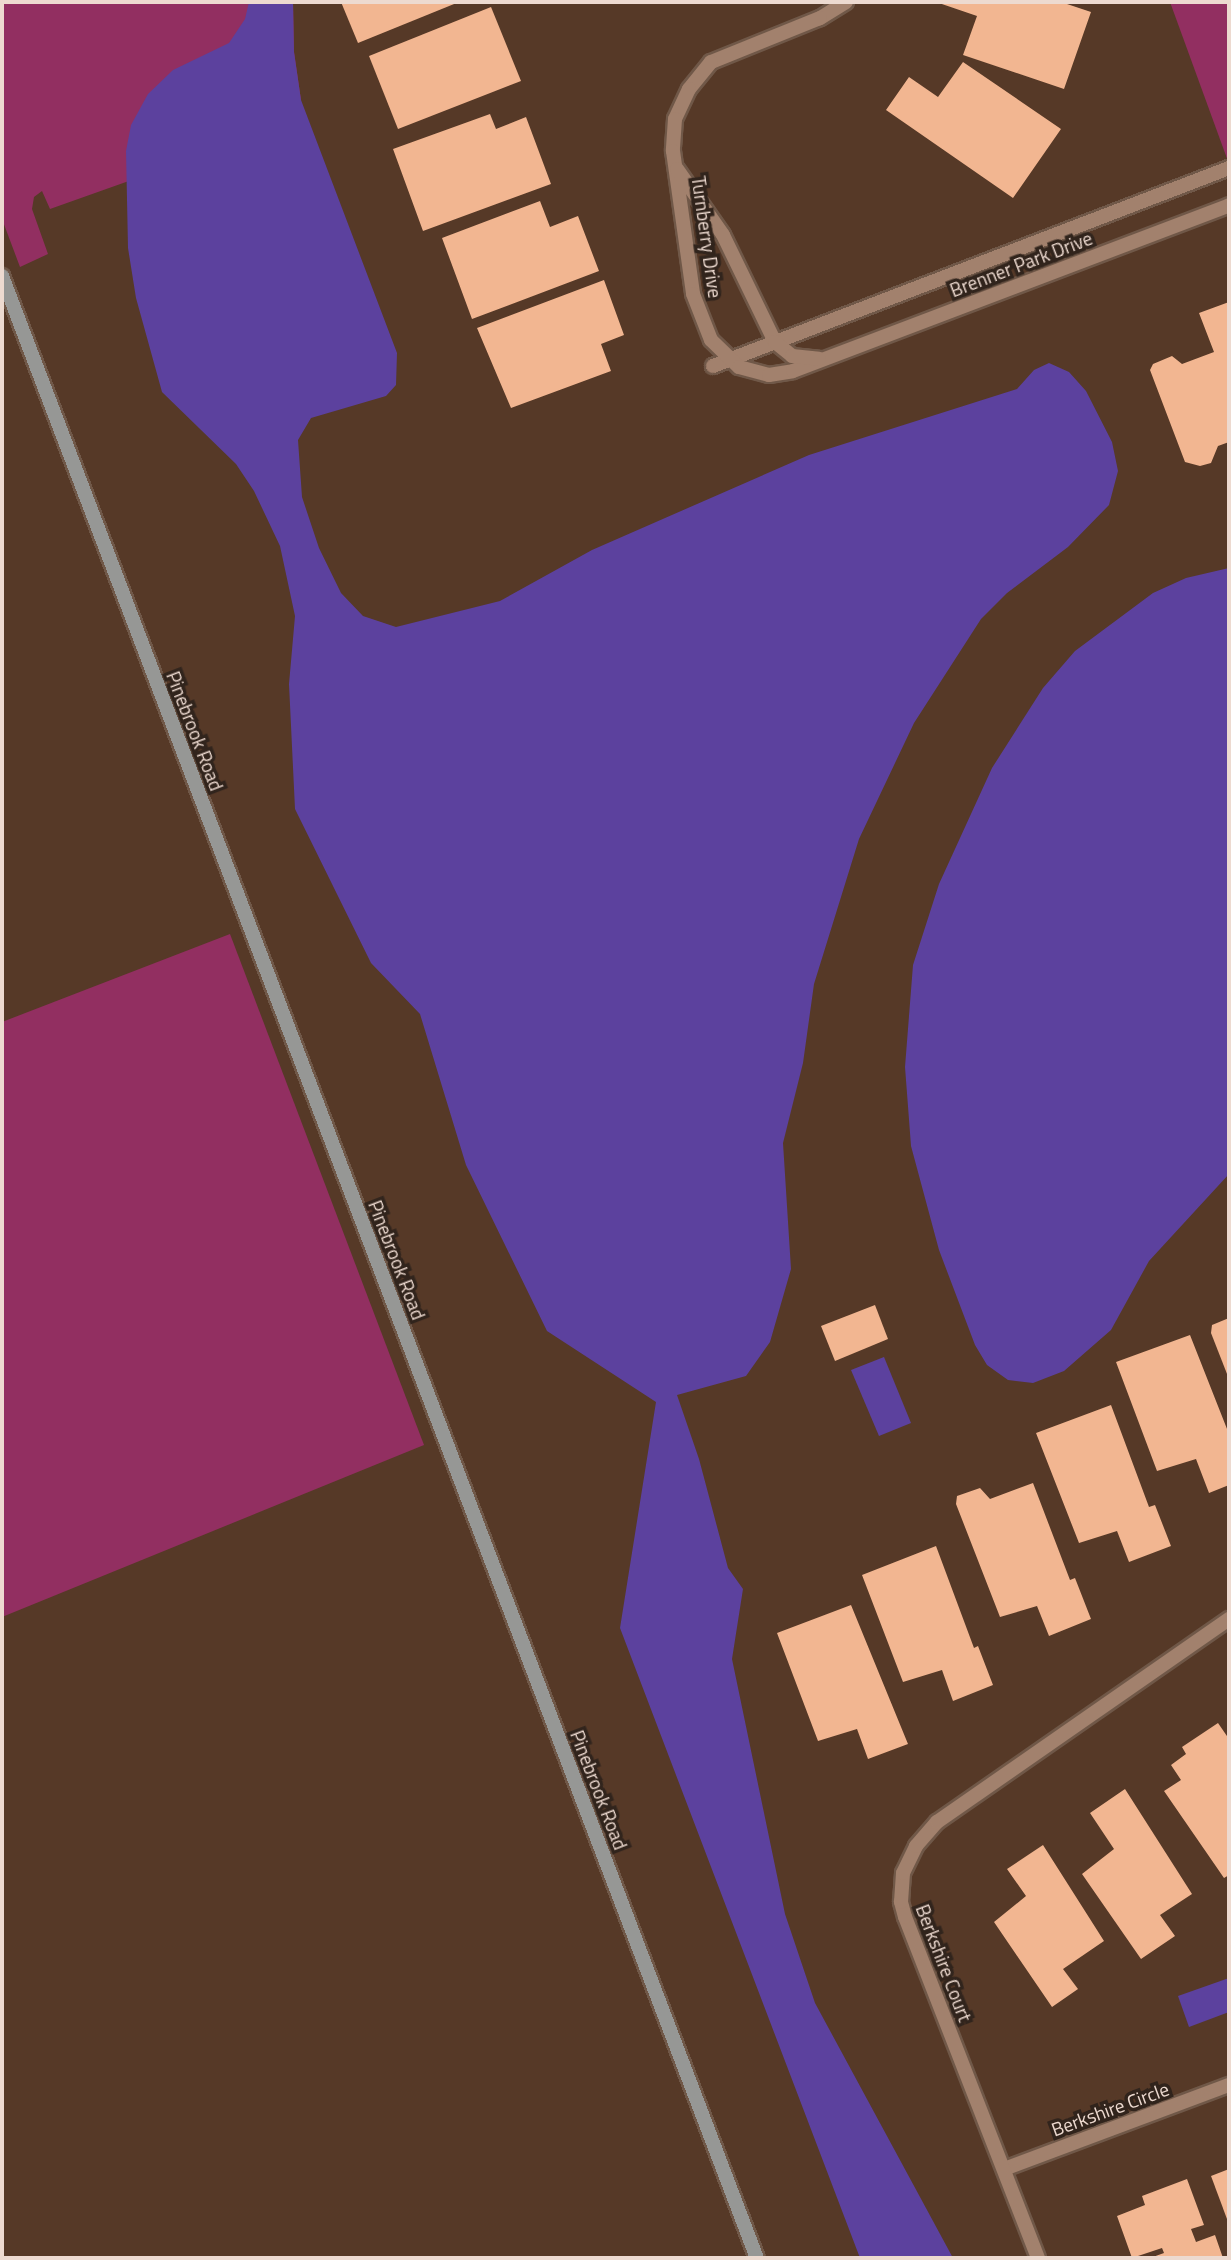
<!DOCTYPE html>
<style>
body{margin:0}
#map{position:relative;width:1231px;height:2260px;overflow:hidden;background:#563927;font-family:"Titillium Web",sans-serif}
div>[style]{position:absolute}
.green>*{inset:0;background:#922f61}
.water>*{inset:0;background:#5c419e}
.building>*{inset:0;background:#f2b691}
.roads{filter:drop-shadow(2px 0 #705848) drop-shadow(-2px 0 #705848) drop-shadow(0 2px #705848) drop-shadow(0 -2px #705848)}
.lane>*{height:14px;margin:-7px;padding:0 7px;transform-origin:7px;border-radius:7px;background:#a2816d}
.street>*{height:14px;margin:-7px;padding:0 7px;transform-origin:7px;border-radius:7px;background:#a2816d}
.secondary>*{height:14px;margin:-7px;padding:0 7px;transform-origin:7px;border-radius:7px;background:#969795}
span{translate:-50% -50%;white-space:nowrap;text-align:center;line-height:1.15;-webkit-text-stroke:7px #31241c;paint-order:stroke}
.street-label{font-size:19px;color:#eddad0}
.frame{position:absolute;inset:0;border:4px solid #eddad0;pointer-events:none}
</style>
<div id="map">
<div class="green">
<div style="clip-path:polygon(2px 2px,293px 2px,294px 52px,301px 100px,126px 182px,50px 209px,42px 191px,34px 197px,32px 209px,48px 254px,20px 267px,2px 219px)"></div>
<div style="clip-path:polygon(1170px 2px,1229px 2px,1229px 164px)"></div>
<div style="clip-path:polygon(230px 934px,424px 1445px,2px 1617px,2px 1022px)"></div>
</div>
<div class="water">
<div style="clip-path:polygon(249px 2px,293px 2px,294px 52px,301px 100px,397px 353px,396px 385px,386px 396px,311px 418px,298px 440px,302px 497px,319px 548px,341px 593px,363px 616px,396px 627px,500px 601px,592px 550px,809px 455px,1017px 389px,1034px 370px,1049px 363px,1069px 372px,1086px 391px,1112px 442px,1118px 471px,1109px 505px,1068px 547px,1007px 593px,981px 619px,914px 723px,859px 839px,814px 984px,803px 1063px,783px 1143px,791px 1269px,770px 1342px,746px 1376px,677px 1395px,699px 1459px,728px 1568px,743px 1589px,732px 1659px,785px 1914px,815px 2003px,953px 2258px,860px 2258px,620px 1628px,656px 1402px,547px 1331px,466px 1165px,420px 1014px,371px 963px,295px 809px,289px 684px,295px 616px,280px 546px,254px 491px,236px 464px,162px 392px,136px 298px,128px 248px,126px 151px,131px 125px,148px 94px,173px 70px,229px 43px,245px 19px)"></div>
<div style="clip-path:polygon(1229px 568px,1229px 1174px,1149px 1261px,1111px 1330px,1064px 1371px,1033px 1383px,1008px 1380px,987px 1365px,975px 1345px,939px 1250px,911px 1146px,905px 1067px,913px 965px,939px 884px,992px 768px,1043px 688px,1075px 651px,1153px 593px,1186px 578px)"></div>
<div style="clip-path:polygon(884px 1357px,911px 1423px,879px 1436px,851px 1370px)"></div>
<div style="clip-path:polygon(1229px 1978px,1229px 2012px,1189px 2027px,1178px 1996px)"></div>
</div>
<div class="building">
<div style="clip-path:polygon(341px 2px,459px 2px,358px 43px)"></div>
<div style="clip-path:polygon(936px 2px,1061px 2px,1091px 12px,1064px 89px,963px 55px,977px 16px)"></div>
<div style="clip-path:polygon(491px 7px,521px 81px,398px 129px,369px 56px)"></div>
<div style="clip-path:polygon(963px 62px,1061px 129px,1013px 198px,886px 110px,909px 77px,938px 97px)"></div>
<div style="clip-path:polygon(490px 114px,496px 129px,526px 117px,551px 184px,423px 231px,393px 149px)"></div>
<div style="clip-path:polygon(540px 201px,550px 227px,578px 216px,599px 271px,472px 319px,442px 238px)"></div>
<div style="clip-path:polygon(604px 280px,624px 335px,601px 344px,611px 371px,511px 408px,477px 328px)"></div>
<div style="clip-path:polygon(1229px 302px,1229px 442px,1218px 446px,1211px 463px,1200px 466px,1185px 462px,1150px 370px,1153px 364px,1172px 356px,1182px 364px,1214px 352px,1199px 313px)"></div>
<div style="clip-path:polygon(875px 1305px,888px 1339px,835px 1361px,821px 1326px)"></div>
<div style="clip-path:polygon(1229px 1318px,1229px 1379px,1211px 1333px,1212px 1325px)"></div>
<div style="clip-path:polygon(1190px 1335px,1229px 1434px,1229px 1485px,1209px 1493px,1196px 1459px,1157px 1471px,1116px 1362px)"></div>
<div style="clip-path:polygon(1111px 1405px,1149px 1507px,1155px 1505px,1171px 1546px,1129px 1562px,1117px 1531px,1079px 1543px,1036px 1433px)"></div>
<div style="clip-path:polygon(1033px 1483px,1070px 1580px,1075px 1578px,1091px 1619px,1049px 1636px,1037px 1606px,1000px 1617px,956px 1504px,957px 1496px,980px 1488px,990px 1499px)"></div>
<div style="clip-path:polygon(936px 1546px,974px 1648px,978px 1646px,993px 1685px,953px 1701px,942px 1670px,903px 1682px,862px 1575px)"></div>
<div style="clip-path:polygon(851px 1605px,908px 1744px,868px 1759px,857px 1729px,818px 1741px,777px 1633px)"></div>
<div style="clip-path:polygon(1218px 1723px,1229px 1739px,1229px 1875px,1224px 1878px,1164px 1791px,1181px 1780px,1171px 1765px,1186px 1754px,1182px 1747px)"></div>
<div style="clip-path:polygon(1125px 1789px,1192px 1894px,1160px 1915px,1175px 1936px,1141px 1959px,1082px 1874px,1114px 1849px,1090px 1813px)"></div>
<div style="clip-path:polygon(1043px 1845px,1104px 1941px,1063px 1969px,1078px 1989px,1052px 2007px,994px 1922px,1026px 1896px,1007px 1869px)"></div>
<div style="clip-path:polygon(1229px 2169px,1229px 2218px,1227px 2219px,1211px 2176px)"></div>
<div style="clip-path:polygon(1187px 2179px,1204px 2225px,1191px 2229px,1196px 2242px,1215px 2235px,1223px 2258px,1150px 2258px,1164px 2253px,1162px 2248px,1132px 2258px,1117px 2216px,1145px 2205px,1142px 2196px)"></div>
</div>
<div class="roads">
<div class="lane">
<div style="left:713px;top:366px;width:553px;rotate:-20.99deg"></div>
</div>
<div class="street">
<div style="left:846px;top:2px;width:31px;rotate:148deg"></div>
<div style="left:820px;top:18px;width:118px;rotate:158deg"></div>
<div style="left:711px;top:62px;width:35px;rotate:129deg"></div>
<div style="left:689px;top:89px;width:33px;rotate:115deg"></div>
<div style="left:675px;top:119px;width:32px;rotate:94deg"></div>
<div style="left:673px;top:151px;width:144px;rotate:82deg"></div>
<div style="left:693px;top:294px;width:49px;rotate:68.6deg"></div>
<div style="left:711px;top:340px;width:39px;rotate:44deg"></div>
<div style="left:739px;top:367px;width:31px;rotate:15deg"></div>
<div style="left:769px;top:375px;width:24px;rotate:-9deg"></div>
<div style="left:793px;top:371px;width:467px;rotate:-20.8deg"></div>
<div style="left:677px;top:169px;width:80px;rotate:55.1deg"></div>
<div style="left:723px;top:235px;width:119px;rotate:64.1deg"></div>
<div style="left:775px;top:342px;width:22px;rotate:39deg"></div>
<div style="left:792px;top:356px;width:27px;rotate:6deg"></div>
<div style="left:1004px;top:2169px;width:240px;rotate:-20.5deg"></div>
<div style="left:1038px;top:2258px;width:366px;rotate:-111.3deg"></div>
<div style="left:905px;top:1917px;width:16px;rotate:-105deg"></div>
<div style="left:901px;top:1902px;width:29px;rotate:-86deg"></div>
<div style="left:903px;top:1873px;width:30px;rotate:-64deg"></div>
<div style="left:916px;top:1846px;width:32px;rotate:-49deg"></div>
<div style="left:937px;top:1822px;width:356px;rotate:-34.8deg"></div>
</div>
<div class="secondary">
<div style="left:2px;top:276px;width:2121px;rotate:69.15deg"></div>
</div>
</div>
<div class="street-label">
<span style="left:707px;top:237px;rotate:82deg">Turnberry Drive</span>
<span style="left:1021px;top:264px;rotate:-21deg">Brenner Park Drive</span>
<span style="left:195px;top:731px;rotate:69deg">Pinebrook Road</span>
<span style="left:397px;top:1260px;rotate:69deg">Pinebrook Road</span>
<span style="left:599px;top:1790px;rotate:69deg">Pinebrook Road</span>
<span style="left:944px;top:1963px;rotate:69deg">Berkshire Court</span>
<span style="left:1110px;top:2109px;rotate:-20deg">Berkshire Circle</span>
</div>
<div class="frame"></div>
</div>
